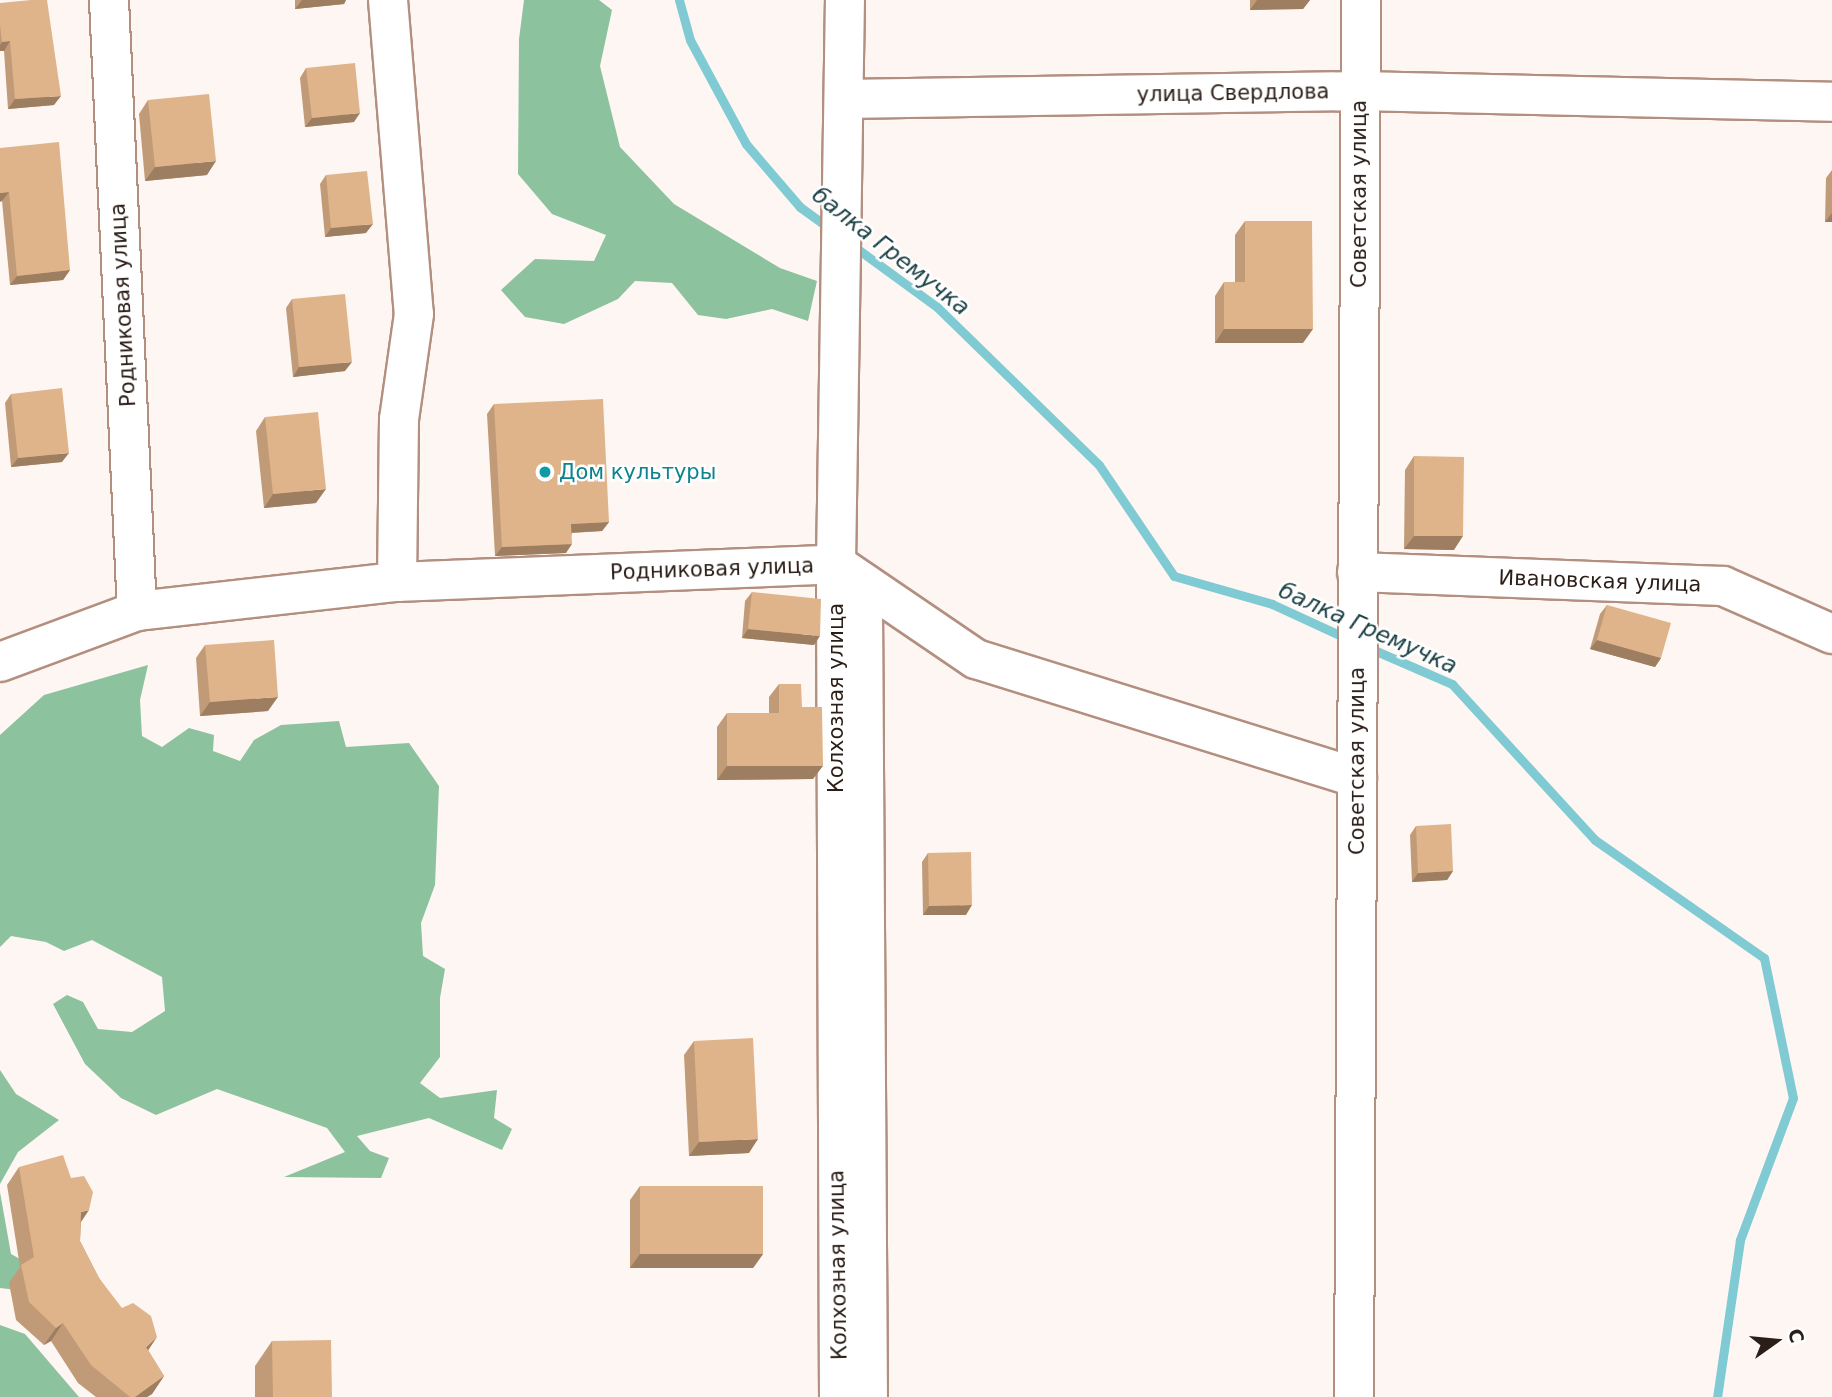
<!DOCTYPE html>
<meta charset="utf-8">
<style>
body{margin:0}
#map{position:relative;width:1832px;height:1397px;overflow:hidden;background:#fef6f2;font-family:"DejaVu Sans",sans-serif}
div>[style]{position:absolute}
.forest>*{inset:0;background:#8dc29e}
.stream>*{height:9px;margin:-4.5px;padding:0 4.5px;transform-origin:4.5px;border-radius:4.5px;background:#7fcad3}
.roads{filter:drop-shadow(2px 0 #b38f80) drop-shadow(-2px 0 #b38f80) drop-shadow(0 2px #b38f80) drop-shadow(0 -2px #b38f80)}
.minor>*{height:38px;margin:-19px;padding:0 19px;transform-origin:19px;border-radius:19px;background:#fff}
.wall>*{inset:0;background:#c19b77}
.shaded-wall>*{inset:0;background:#9d7e61}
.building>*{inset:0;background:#e0b48a}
.dots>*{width:19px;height:19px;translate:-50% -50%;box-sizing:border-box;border:4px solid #fff;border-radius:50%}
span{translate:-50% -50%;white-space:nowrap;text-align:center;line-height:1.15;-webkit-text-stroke:5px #fff;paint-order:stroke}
.street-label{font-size:21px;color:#2b1d17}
.culture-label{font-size:21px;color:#0d838f}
.left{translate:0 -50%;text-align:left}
.water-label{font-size:23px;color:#1e4246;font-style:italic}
.north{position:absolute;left:1741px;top:1306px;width:70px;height:70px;-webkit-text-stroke:5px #fff;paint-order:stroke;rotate:75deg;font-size:19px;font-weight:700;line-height:28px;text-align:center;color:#2b1d17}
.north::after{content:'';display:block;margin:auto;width:24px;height:32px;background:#2b1d17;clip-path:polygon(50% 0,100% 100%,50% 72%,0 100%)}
</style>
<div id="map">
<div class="forest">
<div style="clip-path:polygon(524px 0,599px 0,612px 10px,600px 66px,620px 147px,674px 204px,780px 268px,817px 281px,808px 321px,772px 309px,726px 319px,698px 315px,672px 283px,635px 281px,618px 299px,564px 324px,525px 317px,501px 290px,535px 259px,594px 261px,606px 235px,552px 214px,518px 174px,519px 39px)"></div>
<div style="clip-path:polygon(148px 665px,140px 700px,142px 736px,162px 747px,189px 728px,214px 735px,213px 751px,240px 761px,254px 740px,281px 725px,339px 721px,346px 747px,409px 743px,439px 786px,435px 885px,421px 923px,423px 956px,445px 969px,440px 998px,440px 1057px,420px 1083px,440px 1098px,497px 1090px,494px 1118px,512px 1129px,502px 1150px,429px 1118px,357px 1136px,370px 1151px,389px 1158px,381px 1178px,284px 1177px,345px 1152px,327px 1128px,217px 1089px,156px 1115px,121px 1098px,85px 1064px,53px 1004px,67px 995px,83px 1002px,98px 1029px,132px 1032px,165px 1011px,162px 977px,92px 940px,64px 951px,46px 942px,11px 936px,0 947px,0 735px,44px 695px)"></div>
<div style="clip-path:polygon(0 1070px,16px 1094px,59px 1120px,18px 1152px,0 1184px)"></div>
<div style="clip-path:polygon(0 1192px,11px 1254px,29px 1264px,25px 1291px,0 1288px)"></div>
<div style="clip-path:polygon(0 1325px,25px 1334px,79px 1397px,0 1397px)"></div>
</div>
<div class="stream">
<div style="left:679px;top:0;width:41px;rotate:74.6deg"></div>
<div style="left:690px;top:40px;width:118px;rotate:61.7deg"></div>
<div style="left:746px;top:144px;width:83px;rotate:49.4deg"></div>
<div style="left:800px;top:207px;width:36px;rotate:36deg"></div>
<div style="left:852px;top:245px;width:105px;rotate:36.1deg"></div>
<div style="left:937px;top:307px;width:226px;rotate:44.3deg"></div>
<div style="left:1099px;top:465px;width:134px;rotate:56deg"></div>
<div style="left:1174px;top:576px;width:102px;rotate:15.9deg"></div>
<div style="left:1272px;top:604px;width:84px;rotate:24.7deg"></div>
<div style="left:1367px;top:647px;width:93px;rotate:23.5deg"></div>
<div style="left:1452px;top:684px;width:212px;rotate:47.5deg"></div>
<div style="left:1595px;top:840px;width:206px;rotate:34.9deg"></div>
<div style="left:1764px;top:958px;width:143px;rotate:78.3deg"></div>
<div style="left:1793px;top:1098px;width:152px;rotate:110.5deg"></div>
<div style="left:1740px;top:1240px;width:159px;rotate:98.3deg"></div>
</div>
<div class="roads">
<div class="minor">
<div style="left:109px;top:0;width:612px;rotate:87.38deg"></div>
<div style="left:388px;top:0;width:315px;rotate:85.3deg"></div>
<div style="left:414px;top:314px;width:106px;rotate:98.1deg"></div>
<div style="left:399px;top:419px;width:163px;rotate:90.7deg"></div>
<div style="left:844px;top:99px;width:515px;rotate:-0.89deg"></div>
<div style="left:1359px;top:91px;width:473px;rotate:1.3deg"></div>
<div style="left:1357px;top:572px;width:366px;rotate:2.2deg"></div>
<div style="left:1723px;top:586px;width:119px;rotate:23.8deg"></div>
<div style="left:855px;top:581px;width:26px;rotate:72deg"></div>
<div style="left:863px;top:606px;width:791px;rotate:89.64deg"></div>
<div style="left:0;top:662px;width:146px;rotate:-20.4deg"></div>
<div style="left:137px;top:611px;width:262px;rotate:-6.4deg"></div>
<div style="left:397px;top:582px;width:439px;rotate:-2.3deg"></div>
<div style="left:836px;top:564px;width:169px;rotate:34.2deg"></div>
<div style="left:976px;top:659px;width:399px;rotate:17.3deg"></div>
<div style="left:839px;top:1397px;width:833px;rotate:-90.21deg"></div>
<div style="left:836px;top:564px;width:564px;rotate:-89.09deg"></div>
<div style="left:1354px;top:1397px;width:1397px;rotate:-89.71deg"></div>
</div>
</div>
<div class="wall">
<div style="clip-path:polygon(295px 0,346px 0,344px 4px,295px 9px)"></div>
<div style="clip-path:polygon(1250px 0,1310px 0,1303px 9px,1250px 10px)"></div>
<div style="clip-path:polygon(0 3px,54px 105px,8px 109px,4px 51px,0 51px)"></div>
<div style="clip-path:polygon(306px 68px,354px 122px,305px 127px,300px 78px)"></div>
<div style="clip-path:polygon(148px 100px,207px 175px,145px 181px,139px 114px)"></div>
<div style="clip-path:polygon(0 148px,70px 270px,63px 280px,10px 285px,2px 201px)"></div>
<div style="clip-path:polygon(1832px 170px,1832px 222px,1825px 222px,1826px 178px)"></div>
<div style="clip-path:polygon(326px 175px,366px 233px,325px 237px,320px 184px)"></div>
<div style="clip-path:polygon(1245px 221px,1303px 343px,1215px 343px,1215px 296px,1224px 282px,1235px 282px,1235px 235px)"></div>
<div style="clip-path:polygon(292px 299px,345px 371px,293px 377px,286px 308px)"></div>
<div style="clip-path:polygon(11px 394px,62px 462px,11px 467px,5px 403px)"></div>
<div style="clip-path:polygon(494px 404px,609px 522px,602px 531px,572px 533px,566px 553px,495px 556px,487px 414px)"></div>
<div style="clip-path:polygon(265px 417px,316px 503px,264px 508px,256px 431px)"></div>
<div style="clip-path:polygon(1414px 456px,1454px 550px,1404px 549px,1405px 470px)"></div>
<div style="clip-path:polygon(752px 592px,814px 645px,742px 638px,745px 601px)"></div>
<div style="clip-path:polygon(1607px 605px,1661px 658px,1655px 667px,1590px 649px,1600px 614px)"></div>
<div style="clip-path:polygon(205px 645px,268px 711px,200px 716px,196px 658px)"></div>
<div style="clip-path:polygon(779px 684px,802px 707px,813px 779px,717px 780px,717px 727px,727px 713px,769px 713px,769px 697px)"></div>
<div style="clip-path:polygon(1416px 826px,1453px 871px,1447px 880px,1412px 882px,1410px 835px)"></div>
<div style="clip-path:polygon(928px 853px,966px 915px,923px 915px,922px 862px)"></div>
<div style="clip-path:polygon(694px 1041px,749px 1153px,689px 1156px,684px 1055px)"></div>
<div style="clip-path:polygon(19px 1167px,81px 1222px,80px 1241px,99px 1278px,148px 1350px,164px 1376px,152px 1394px,147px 1397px,96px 1397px,78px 1383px,51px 1341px,44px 1345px,16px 1320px,9px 1283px,20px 1267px,7px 1185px)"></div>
<div style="clip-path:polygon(640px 1186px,763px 1254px,753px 1268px,630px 1268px,630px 1200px)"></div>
<div style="clip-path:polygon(272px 1341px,332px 1397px,255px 1397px,255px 1366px)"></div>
</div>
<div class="shaded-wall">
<div style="clip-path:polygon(302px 0,346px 0,344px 4px,295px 9px)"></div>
<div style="clip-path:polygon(1257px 0,1310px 0,1303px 9px,1250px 10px)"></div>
<div style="clip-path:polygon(10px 41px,4px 51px,0 51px,0 45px,2px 42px)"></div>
<div style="clip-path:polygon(61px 96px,54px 105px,8px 109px,15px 99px)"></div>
<div style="clip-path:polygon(360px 113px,354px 122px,305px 127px,312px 118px)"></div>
<div style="clip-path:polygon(216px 161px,207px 175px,145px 181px,155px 167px)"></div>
<div style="clip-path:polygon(9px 192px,2px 201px,0 202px,0 193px)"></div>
<div style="clip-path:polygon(1832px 213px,1832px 222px,1825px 222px)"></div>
<div style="clip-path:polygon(373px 224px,366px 233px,325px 237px,331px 228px)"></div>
<div style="clip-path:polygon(70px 270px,63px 280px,10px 285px,17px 276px)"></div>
<div style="clip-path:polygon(1224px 329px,1313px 329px,1303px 343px,1215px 343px)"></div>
<div style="clip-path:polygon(352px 362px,345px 371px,293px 377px,299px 367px)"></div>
<div style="clip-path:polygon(69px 453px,62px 462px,11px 467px,18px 458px)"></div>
<div style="clip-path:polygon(326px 489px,316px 503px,264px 508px,273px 494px)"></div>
<div style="clip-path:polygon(609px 522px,602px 531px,565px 533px,571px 524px)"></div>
<div style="clip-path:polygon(1414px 536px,1463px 536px,1454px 550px,1404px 549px)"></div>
<div style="clip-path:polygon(572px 544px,566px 553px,495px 556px,502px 547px)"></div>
<div style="clip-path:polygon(748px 629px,820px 636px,814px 645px,742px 638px)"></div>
<div style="clip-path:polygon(1597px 640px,1661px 658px,1655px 667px,1590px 649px)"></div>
<div style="clip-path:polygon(278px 697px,268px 711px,200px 716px,210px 702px)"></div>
<div style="clip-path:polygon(727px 766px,823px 766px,813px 779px,717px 780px)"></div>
<div style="clip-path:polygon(1453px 871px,1447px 880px,1412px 882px,1418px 873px)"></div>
<div style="clip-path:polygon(972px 905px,966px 915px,923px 915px,929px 906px)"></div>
<div style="clip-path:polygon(758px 1139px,749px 1153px,689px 1156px,699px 1142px)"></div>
<div style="clip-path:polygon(89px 1210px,77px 1228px,81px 1212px)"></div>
<div style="clip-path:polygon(640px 1254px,763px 1254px,753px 1268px,630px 1268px)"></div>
<div style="clip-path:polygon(63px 1323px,51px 1341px,44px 1345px,56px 1328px)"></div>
<div style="clip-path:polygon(157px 1337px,145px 1355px,146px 1347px)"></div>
<div style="clip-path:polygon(164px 1376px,152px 1394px,147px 1397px,135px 1397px)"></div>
</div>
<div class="building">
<div style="clip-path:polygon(31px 0,47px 0,61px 96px,15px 99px,10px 41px,2px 42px,0 25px,0 3px)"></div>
<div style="clip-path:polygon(355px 63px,360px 113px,312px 118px,306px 68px)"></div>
<div style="clip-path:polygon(209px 94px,216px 161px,155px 167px,148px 100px)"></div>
<div style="clip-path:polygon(59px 142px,70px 270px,17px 276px,9px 192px,0 193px,0 148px)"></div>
<div style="clip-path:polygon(367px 171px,373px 224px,331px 228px,326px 175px)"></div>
<div style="clip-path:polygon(1245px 221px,1312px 221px,1313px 329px,1224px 329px,1224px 282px,1245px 282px)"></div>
<div style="clip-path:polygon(345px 294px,352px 362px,299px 367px,292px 299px)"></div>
<div style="clip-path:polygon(62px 388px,69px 453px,18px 458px,11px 394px)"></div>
<div style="clip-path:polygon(603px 399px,609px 522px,571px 524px,572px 544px,502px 547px,494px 404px)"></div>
<div style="clip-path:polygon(318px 412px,326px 489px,273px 494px,265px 417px)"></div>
<div style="clip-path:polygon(1414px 456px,1464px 457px,1463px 536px,1414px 536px)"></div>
<div style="clip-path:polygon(752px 592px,821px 599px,820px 636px,748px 629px)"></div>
<div style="clip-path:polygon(1607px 605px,1671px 623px,1661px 658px,1597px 640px)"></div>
<div style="clip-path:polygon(274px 640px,278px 697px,210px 702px,205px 645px)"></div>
<div style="clip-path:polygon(779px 684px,801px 684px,802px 707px,822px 707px,823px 766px,727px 766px,727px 713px,779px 713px)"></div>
<div style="clip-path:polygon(1451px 824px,1453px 871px,1418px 873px,1416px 826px)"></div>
<div style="clip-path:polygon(971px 852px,972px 905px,929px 906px,928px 853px)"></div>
<div style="clip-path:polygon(753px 1038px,758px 1139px,699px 1142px,694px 1041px)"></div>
<div style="clip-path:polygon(63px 1155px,71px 1178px,84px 1176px,93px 1192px,89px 1210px,81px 1212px,80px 1241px,99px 1278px,122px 1308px,133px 1303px,151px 1316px,157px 1337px,146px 1347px,164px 1376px,135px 1397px,130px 1397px,91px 1365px,63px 1323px,56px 1328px,29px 1302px,21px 1265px,34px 1257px,19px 1167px)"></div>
<div style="clip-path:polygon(640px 1186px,763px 1186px,763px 1254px,640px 1254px)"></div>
<div style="clip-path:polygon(331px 1340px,332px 1397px,273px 1397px,272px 1341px)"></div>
</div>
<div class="dots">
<div style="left:545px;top:472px;background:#0f9aa8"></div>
</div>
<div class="street-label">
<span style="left:1233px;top:93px;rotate:-1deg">улица Свердлова</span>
<span style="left:1359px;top:194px;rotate:-90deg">Советская улица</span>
<span style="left:123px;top:305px;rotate:-93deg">Родниковая улица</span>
<span style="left:712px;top:569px;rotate:-2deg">Родниковая улица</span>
<span style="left:1600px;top:581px;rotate:2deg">Ивановская улица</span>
<span style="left:836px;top:698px;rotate:-90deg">Колхозная улица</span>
<span style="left:1357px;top:761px;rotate:-90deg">Советская улица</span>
<span style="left:838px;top:1265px;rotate:-91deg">Колхозная улица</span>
</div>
<div class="culture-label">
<span class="left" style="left:559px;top:472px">Дом культуры</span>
</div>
<div class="water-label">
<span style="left:891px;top:251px;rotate:38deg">балка Гремучка</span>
<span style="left:1368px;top:628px;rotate:24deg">балка Гремучка</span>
</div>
<div class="north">С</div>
</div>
